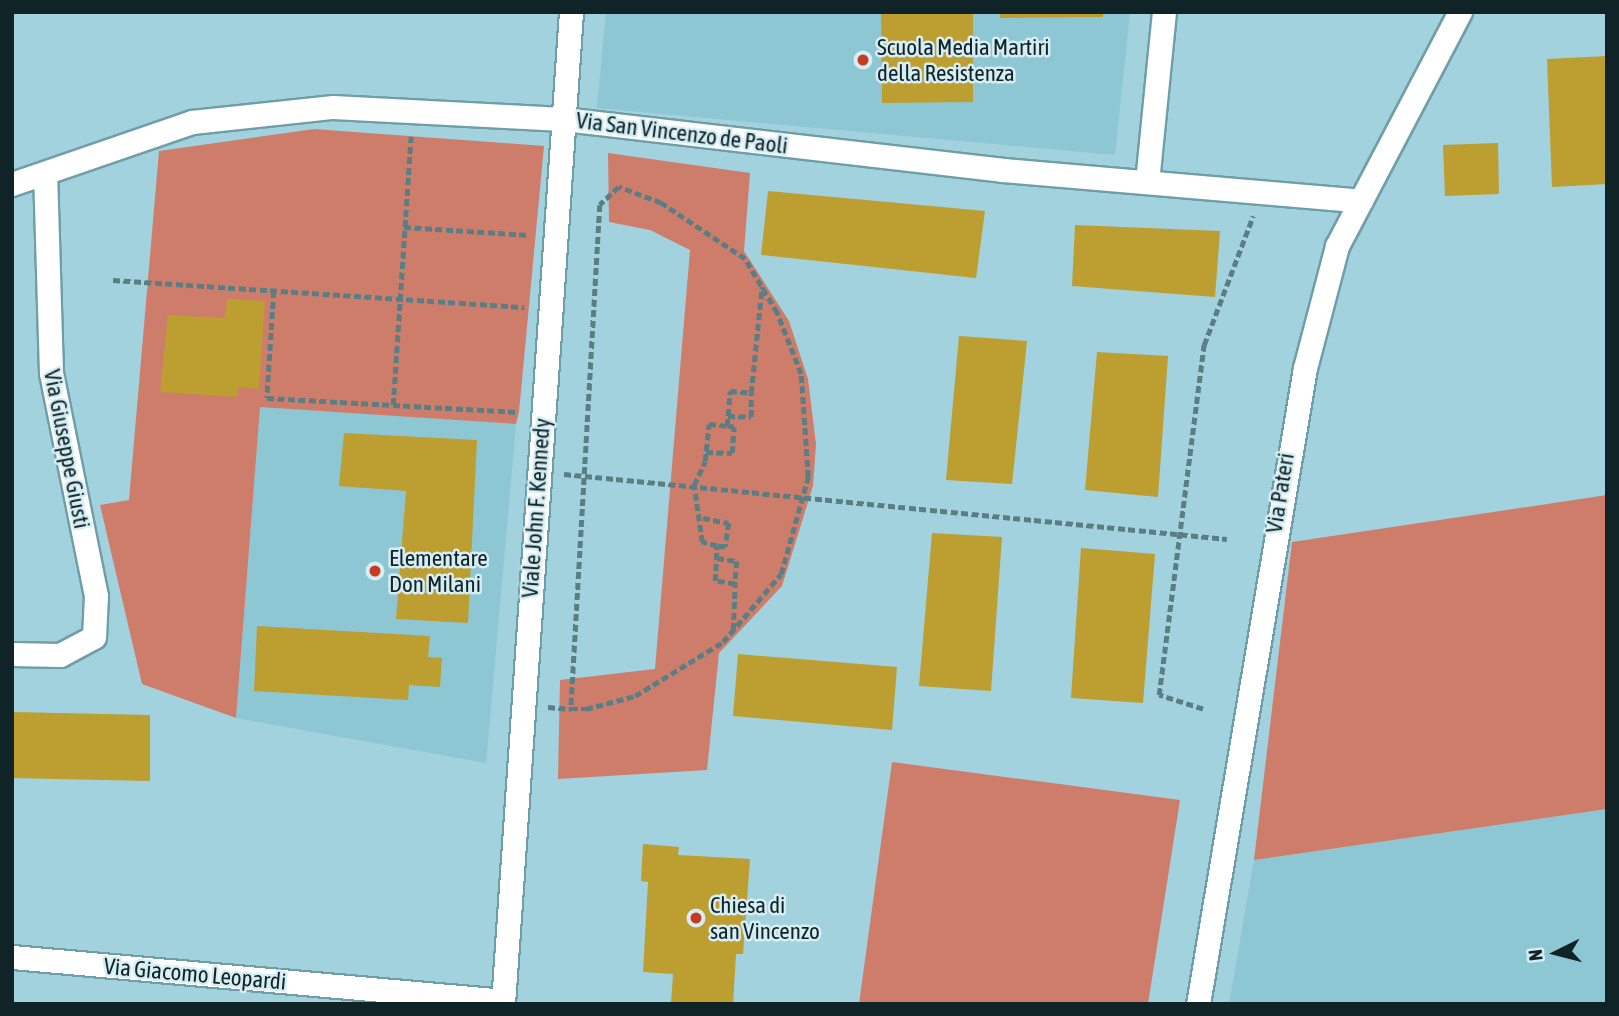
<!DOCTYPE html>
<style>
body{margin:0}
#map{position:relative;width:1619px;height:1016px;overflow:hidden;background:#a1d2dd;font-family:"Asap Condensed",sans-serif}
div>[style]{position:absolute}
.built>*{inset:0;background:#8dc7d4}
.green>*{inset:0;background:#cf7d6b}
.building>*{inset:0;background:#bd9e31}
.path>*{height:4.5px;margin-top:-2.25px;transform-origin:0;background:repeating-linear-gradient(90deg,#5b7e85 0 7px,transparent 0 10.5px)}
.roads{filter:drop-shadow(2px 0 #6f9ea9) drop-shadow(-2px 0 #6f9ea9) drop-shadow(0 2px #6f9ea9) drop-shadow(0 -2px #6f9ea9)}
.minor>*{height:23px;margin:-11.5px;padding:0 11.5px;transform-origin:11.5px;border-radius:11.5px;background:#fff}
.dots>*{width:19px;height:19px;translate:-50% -50%;box-sizing:border-box;border:4px solid #d6eef3;border-radius:50%}
span{translate:-50% -50%;white-space:nowrap;text-align:center;line-height:1.15;-webkit-text-stroke:5px #d6eef3;paint-order:stroke}
.poi-label{font-size:23px;color:#102327}
.left{translate:0 -50%;text-align:left}
.street-label{font-size:23px;color:#102327}
.frame{position:absolute;inset:0;border:14px solid #102327;pointer-events:none}
.north{position:absolute;left:1521px;top:918px;width:70px;height:70px;-webkit-text-stroke:5px #d6eef3;paint-order:stroke;rotate:264deg;font-size:19px;font-weight:700;line-height:28px;text-align:center;color:#102327}
.north::after{content:'';display:block;margin:auto;width:24px;height:32px;background:#102327;clip-path:polygon(50% 0,100% 100%,50% 72%,0 100%)}
</style>
<div id="map">
<div class="built">
<div style="clip-path:polygon(606px 12px,1130px 12px,1115px 155px,597px 108px)"></div>
<div style="clip-path:polygon(260px 406px,516px 424px,486px 763px,236px 718px)"></div>
<div style="clip-path:polygon(1607px 809px,1607px 1004px,1229px 1004px,1254px 860px)"></div>
</div>
<div class="green">
<div style="clip-path:polygon(314px 129px,544px 146px,519px 412px,516px 424px,260px 407px,236px 718px,142px 684px,100px 505px,129px 500px,159px 151px)"></div>
<div style="clip-path:polygon(608px 153px,750px 173px,744px 251px,789px 321px,808px 379px,816px 444px,813px 486px,782px 586px,719px 653px,707px 770px,558px 779px,560px 680px,655px 669px,690px 250px,650px 230px,609px 222px)"></div>
<div style="clip-path:polygon(1607px 495px,1607px 809px,1254px 860px,1292px 542px)"></div>
<div style="clip-path:polygon(892px 762px,1180px 800px,1148px 1004px,859px 1004px)"></div>
</div>
<div class="building">
<div style="clip-path:polygon(881px 12px,973px 12px,973px 102px,882px 103px)"></div>
<div style="clip-path:polygon(1000px 12px,1103px 12px,1103px 17px,1000px 18px)"></div>
<div style="clip-path:polygon(1607px 56px,1607px 184px,1552px 187px,1547px 59px)"></div>
<div style="clip-path:polygon(1498px 143px,1499px 194px,1445px 196px,1443px 145px)"></div>
<div style="clip-path:polygon(768px 191px,985px 211px,976px 278px,761px 255px)"></div>
<div style="clip-path:polygon(1075px 225px,1220px 231px,1215px 297px,1072px 286px)"></div>
<div style="clip-path:polygon(227px 299px,265px 301px,259px 389px,238px 387px,238px 397px,160px 392px,168px 315px,225px 318px)"></div>
<div style="clip-path:polygon(959px 336px,1027px 341px,1012px 484px,946px 480px)"></div>
<div style="clip-path:polygon(1097px 352px,1168px 356px,1158px 497px,1085px 490px)"></div>
<div style="clip-path:polygon(344px 433px,477px 440px,468px 623px,396px 619px,406px 491px,339px 486px)"></div>
<div style="clip-path:polygon(932px 533px,1002px 537px,991px 691px,919px 686px)"></div>
<div style="clip-path:polygon(1081px 548px,1155px 554px,1143px 703px,1071px 698px)"></div>
<div style="clip-path:polygon(257px 626px,430px 636px,428px 657px,442px 658px,440px 687px,409px 685px,408px 700px,254px 691px)"></div>
<div style="clip-path:polygon(738px 654px,897px 667px,892px 730px,733px 716px)"></div>
<div style="clip-path:polygon(12px 712px,150px 715px,150px 781px,12px 778px)"></div>
<div style="clip-path:polygon(643px 844px,679px 847px,678px 855px,750px 859px,743px 954px,736px 954px,733px 1004px,671px 1004px,673px 974px,643px 972px,648px 882px,641px 881px)"></div>
</div>
<div class="path">
<div style="left:404px;top:227px;width:125px;rotate:3.7deg"></div>
<div style="left:113px;top:280px;width:412px;rotate:3.8deg"></div>
<div style="left:274px;top:291px;width:107px;rotate:93.7deg"></div>
<div style="left:267px;top:398px;width:251px;rotate:3.2deg"></div>
<div style="left:393px;top:405px;width:269px;rotate:-86.2deg"></div>
<div style="left:728px;top:416px;width:23px;rotate:2deg"></div>
<div style="left:751px;top:417px;width:24px;rotate:-90deg"></div>
<div style="left:706px;top:452px;width:26px;rotate:2deg"></div>
<div style="left:732px;top:453px;width:26px;rotate:-86deg"></div>
<div style="left:734px;top:427px;width:7px;rotate:-172deg"></div>
<div style="left:564px;top:474px;width:666px;rotate:5.6deg"></div>
<div style="left:703px;top:518px;width:26px;rotate:11deg"></div>
<div style="left:729px;top:523px;width:24px;rotate:99deg"></div>
<div style="left:725px;top:547px;width:8px;rotate:-173deg"></div>
<div style="left:717px;top:558px;width:20px;rotate:9deg"></div>
<div style="left:737px;top:561px;width:23px;rotate:95deg"></div>
<div style="left:733px;top:630px;width:46px;rotate:-87.5deg"></div>
<div style="left:735px;top:584px;width:20px;rotate:-171deg"></div>
<div style="left:715px;top:581px;width:35px;rotate:-87deg"></div>
<div style="left:717px;top:546px;width:16px;rotate:-165deg"></div>
<div style="left:702px;top:542px;width:58px;rotate:-98deg"></div>
<div style="left:694px;top:485px;width:26px;rotate:-65deg"></div>
<div style="left:705px;top:461px;width:37px;rotate:-84deg"></div>
<div style="left:709px;top:424px;width:18px;rotate:6deg"></div>
<div style="left:727px;top:426px;width:35px;rotate:-85deg"></div>
<div style="left:730px;top:391px;width:21px;rotate:5deg"></div>
<div style="left:751px;top:393px;width:107px;rotate:-84.1deg"></div>
<div style="left:548px;top:707px;width:23px;rotate:5deg"></div>
<div style="left:571px;top:709px;width:15px"></div>
<div style="left:586px;top:709px;width:51px;rotate:-14.9deg"></div>
<div style="left:635px;top:696px;width:103px;rotate:-31.5deg"></div>
<div style="left:723px;top:642px;width:89px;rotate:-49.5deg"></div>
<div style="left:781px;top:574px;width:101px;rotate:-74.4deg"></div>
<div style="left:808px;top:477px;width:103px;rotate:-93.9deg"></div>
<div style="left:801px;top:374px;width:66px;rotate:-111.5deg"></div>
<div style="left:777px;top:313px;width:63px;rotate:-120.7deg"></div>
<div style="left:745px;top:259px;width:101px;rotate:-146.3deg"></div>
<div style="left:661px;top:203px;width:45px;rotate:-159.1deg"></div>
<div style="left:619px;top:187px;width:26px;rotate:137deg"></div>
<div style="left:600px;top:205px;width:505px;rotate:93.29deg"></div>
<div style="left:1203px;top:709px;width:46px;rotate:-162.3deg"></div>
<div style="left:1159px;top:695px;width:353px;rotate:-82.7deg"></div>
<div style="left:1204px;top:345px;width:138px;rotate:-69.2deg"></div>
</div>
<div class="roads">
<div class="minor">
<div style="left:1147px;top:182px;width:171px;rotate:-84.3deg"></div>
<div style="left:12px;top:184px;width:190px;rotate:-19deg"></div>
<div style="left:192px;top:122px;width:142px;rotate:-6.1deg"></div>
<div style="left:333px;top:107px;width:230px;rotate:3deg"></div>
<div style="left:563px;top:119px;width:443px;rotate:6.6deg"></div>
<div style="left:1003px;top:170px;width:359px;rotate:4.9deg"></div>
<div style="left:12px;top:654px;width:48px;rotate:1.2deg"></div>
<div style="left:60px;top:655px;width:38px;rotate:-28deg"></div>
<div style="left:94px;top:637px;width:41px;rotate:-87.2deg"></div>
<div style="left:96px;top:596px;width:227px;rotate:-101.4deg"></div>
<div style="left:51px;top:373px;width:199px;rotate:-91.7deg"></div>
<div style="left:12px;top:957px;width:493px;rotate:5.1deg"></div>
<div style="left:503px;top:1004px;width:994px;rotate:-86.08deg"></div>
<div style="left:1198px;top:1004px;width:645px;rotate:-80.45deg"></div>
<div style="left:1305px;top:368px;width:126px;rotate:-75.3deg"></div>
<div style="left:1337px;top:246px;width:264px;rotate:-62.3deg"></div>
</div>
</div>
<div class="dots">
<div style="left:863px;top:60px;background:#c63b21"></div>
<div style="left:375px;top:571px;background:#c63b21"></div>
<div style="left:696px;top:918px;background:#c63b21"></div>
</div>
<div class="poi-label">
<span class="left" style="left:877px;top:60px">Scuola Media Martiri<br>della Resistenza</span>
<span class="left" style="left:389px;top:571px">Elementare<br>Don Milani</span>
<span class="left" style="left:710px;top:918px">Chiesa di<br>san Vincenzo</span>
</div>
<div class="street-label">
<span style="left:682px;top:133px;rotate:7deg">Via San Vincenzo de Paoli</span>
<span style="left:67px;top:449px;rotate:79deg">Via Giuseppe Giusti</span>
<span style="left:1280px;top:493px;rotate:-81deg">Via Pateri</span>
<span style="left:536px;top:508px;rotate:-86deg">Viale John F. Kennedy</span>
<span style="left:195px;top:974px;rotate:5deg">Via Giacomo Leopardi</span>
</div>
<div class="frame"></div>
<div class="north">N</div>
</div>
